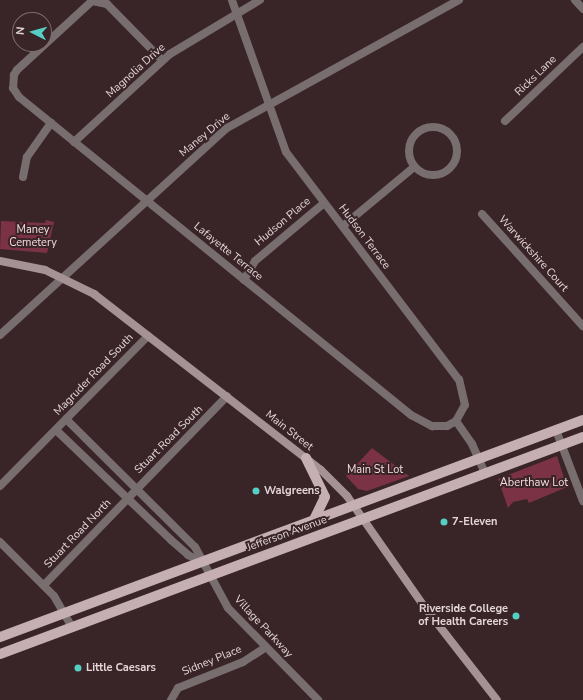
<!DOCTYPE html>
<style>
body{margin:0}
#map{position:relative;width:583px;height:700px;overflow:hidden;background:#392528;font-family:"Nunito Sans",sans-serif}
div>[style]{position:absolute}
.green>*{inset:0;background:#7b3244}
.street>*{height:8px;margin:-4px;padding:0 4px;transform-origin:4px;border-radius:4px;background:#786d6f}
.street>.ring{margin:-4px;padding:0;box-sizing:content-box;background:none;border:8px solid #786d6f;border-radius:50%}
.secondary>*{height:8px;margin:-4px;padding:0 4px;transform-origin:4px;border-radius:4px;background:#a49295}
.primary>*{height:10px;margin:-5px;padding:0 5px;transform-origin:5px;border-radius:5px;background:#c5afb2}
.dots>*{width:11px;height:11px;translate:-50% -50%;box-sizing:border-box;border:2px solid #392528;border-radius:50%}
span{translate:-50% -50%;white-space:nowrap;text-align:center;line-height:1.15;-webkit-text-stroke:4px #392528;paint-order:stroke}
.street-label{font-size:11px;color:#e4d6d8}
.park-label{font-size:11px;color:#f5dbdf}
.poi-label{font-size:11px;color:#e4d6d8;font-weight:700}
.left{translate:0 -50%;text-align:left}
.right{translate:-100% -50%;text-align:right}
.north{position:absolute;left:12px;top:12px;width:40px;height:40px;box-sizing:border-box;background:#392528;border:1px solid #7d6c6e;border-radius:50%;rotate:276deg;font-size:11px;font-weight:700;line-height:16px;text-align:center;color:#e4d6d8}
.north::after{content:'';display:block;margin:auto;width:14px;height:18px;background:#56cec3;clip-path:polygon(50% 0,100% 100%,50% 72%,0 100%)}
</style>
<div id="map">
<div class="green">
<div style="clip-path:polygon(46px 220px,54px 222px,47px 253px,0 249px,1px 221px,45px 223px)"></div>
<div style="clip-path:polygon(372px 448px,409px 476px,367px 491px,358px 489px,346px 476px)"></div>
<div style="clip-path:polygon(557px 456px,567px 487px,529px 503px,527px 499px,513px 502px,508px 508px,498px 479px)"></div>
</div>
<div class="street">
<div style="left:575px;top:0;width:12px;rotate:48deg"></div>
<div style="left:162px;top:60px;width:78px;rotate:-134.5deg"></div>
<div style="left:107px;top:4px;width:15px;rotate:-169deg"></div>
<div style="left:92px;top:1px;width:102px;rotate:137.4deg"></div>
<div style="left:17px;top:70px;width:6px;rotate:121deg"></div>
<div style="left:14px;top:75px;width:13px;rotate:94deg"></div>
<div style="left:13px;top:88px;width:11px;rotate:56deg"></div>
<div style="left:19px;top:97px;width:505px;rotate:39.05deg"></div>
<div style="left:411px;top:415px;width:24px;rotate:28deg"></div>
<div style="left:432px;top:426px;width:15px"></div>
<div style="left:447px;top:426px;width:10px;rotate:-29deg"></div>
<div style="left:456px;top:421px;width:18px;rotate:-61deg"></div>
<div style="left:465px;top:405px;width:26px;rotate:-103deg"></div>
<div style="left:459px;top:380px;width:286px;rotate:-127.2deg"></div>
<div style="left:286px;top:152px;width:161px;rotate:-109.6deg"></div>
<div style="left:505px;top:121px;width:108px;rotate:-43.5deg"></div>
<div class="ring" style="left:409px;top:127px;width:40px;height:40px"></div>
<div style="left:74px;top:142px;width:130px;rotate:-42.5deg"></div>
<div style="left:170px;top:54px;width:105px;rotate:-31deg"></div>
<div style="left:23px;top:177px;width:20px;rotate:-79deg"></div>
<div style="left:27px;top:157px;width:42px;rotate:-54.8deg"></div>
<div style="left:482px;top:214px;width:151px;rotate:48deg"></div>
<div style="left:343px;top:226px;width:92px;rotate:-39.7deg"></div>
<div style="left:244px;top:280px;width:22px;rotate:-60deg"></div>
<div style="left:255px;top:261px;width:90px;rotate:-40deg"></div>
<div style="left:0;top:335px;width:307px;rotate:-42.4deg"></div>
<div style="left:227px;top:128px;width:265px;rotate:-28.9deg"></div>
<div style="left:66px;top:419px;width:182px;rotate:44.8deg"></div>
<div style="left:195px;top:547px;width:69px;rotate:61.6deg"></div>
<div style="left:228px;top:608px;width:129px;rotate:45.6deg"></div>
<div style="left:456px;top:421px;width:28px;rotate:55deg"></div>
<div style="left:472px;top:444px;width:32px;rotate:66deg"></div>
<div style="left:56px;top:430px;width:159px;rotate:43.7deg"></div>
<div style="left:171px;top:540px;width:23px;rotate:41deg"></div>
<div style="left:188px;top:555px;width:16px;rotate:27deg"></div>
<div style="left:556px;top:430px;width:76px;rotate:69.2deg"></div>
<div style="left:0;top:486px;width:211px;rotate:-45.4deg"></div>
<div style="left:0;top:542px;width:76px;rotate:45deg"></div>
<div style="left:54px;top:596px;width:36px;rotate:60deg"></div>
<div style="left:44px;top:585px;width:263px;rotate:-45.9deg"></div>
<div style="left:171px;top:700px;width:14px;rotate:-60deg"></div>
<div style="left:178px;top:688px;width:70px;rotate:-21.8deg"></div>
<div style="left:243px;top:662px;width:27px;rotate:-33deg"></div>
</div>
<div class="secondary">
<div style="left:0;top:261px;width:46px;rotate:11.3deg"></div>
<div style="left:45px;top:270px;width:55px;rotate:26.1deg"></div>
<div style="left:94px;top:294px;width:287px;rotate:37.8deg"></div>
<div style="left:321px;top:470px;width:37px;rotate:45deg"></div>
<div style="left:347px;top:496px;width:133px;rotate:55.1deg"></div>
<div style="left:423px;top:605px;width:120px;rotate:52.1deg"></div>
</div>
<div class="primary">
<div style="left:306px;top:458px;width:43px;rotate:64deg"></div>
<div style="left:325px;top:497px;width:25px;rotate:116deg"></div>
<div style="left:0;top:637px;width:622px;rotate:-20.42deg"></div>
<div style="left:0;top:654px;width:622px;rotate:-20.42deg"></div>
</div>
<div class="dots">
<div style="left:256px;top:491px;background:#56cec3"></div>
<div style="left:444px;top:522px;background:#56cec3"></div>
<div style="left:516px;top:616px;background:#56cec3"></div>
<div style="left:78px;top:668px;background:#56cec3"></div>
</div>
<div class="street-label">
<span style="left:136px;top:71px;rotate:-42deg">Magnolia Drive</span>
<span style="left:536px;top:76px;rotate:-44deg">Ricks Lane</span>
<span style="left:205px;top:135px;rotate:-40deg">Maney Drive</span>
<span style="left:283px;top:222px;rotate:-40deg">Hudson Place</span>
<span style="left:364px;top:237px;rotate:53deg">Hudson Terrace</span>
<span style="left:228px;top:252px;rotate:39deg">Lafayette Terrace</span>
<span style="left:533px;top:254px;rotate:48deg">Warwickshire Court</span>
<span style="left:94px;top:375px;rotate:-46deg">Magruder Road South</span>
<span style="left:289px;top:431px;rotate:38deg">Main Street</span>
<span style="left:169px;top:440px;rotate:-45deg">Stuart Road South</span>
<span style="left:78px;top:534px;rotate:-46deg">Stuart Road North</span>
<span style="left:287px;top:534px;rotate:-20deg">Jefferson Avenue</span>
<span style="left:263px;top:627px;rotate:47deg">Village Parkway</span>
<span style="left:212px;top:661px;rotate:-22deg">Sidney Place</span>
</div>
<div class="park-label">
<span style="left:33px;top:237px">Maney<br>Cemetery</span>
<span style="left:375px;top:470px">Main St Lot</span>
<span style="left:534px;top:483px">Aberthaw Lot</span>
</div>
<div class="poi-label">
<span class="left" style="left:264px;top:491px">Walgreens</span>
<span class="left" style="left:452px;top:522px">7-Eleven</span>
<span class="right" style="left:508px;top:616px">Riverside College<br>of Health Careers</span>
<span class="left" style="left:86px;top:668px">Little Caesars</span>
</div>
<div class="north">N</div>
</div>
